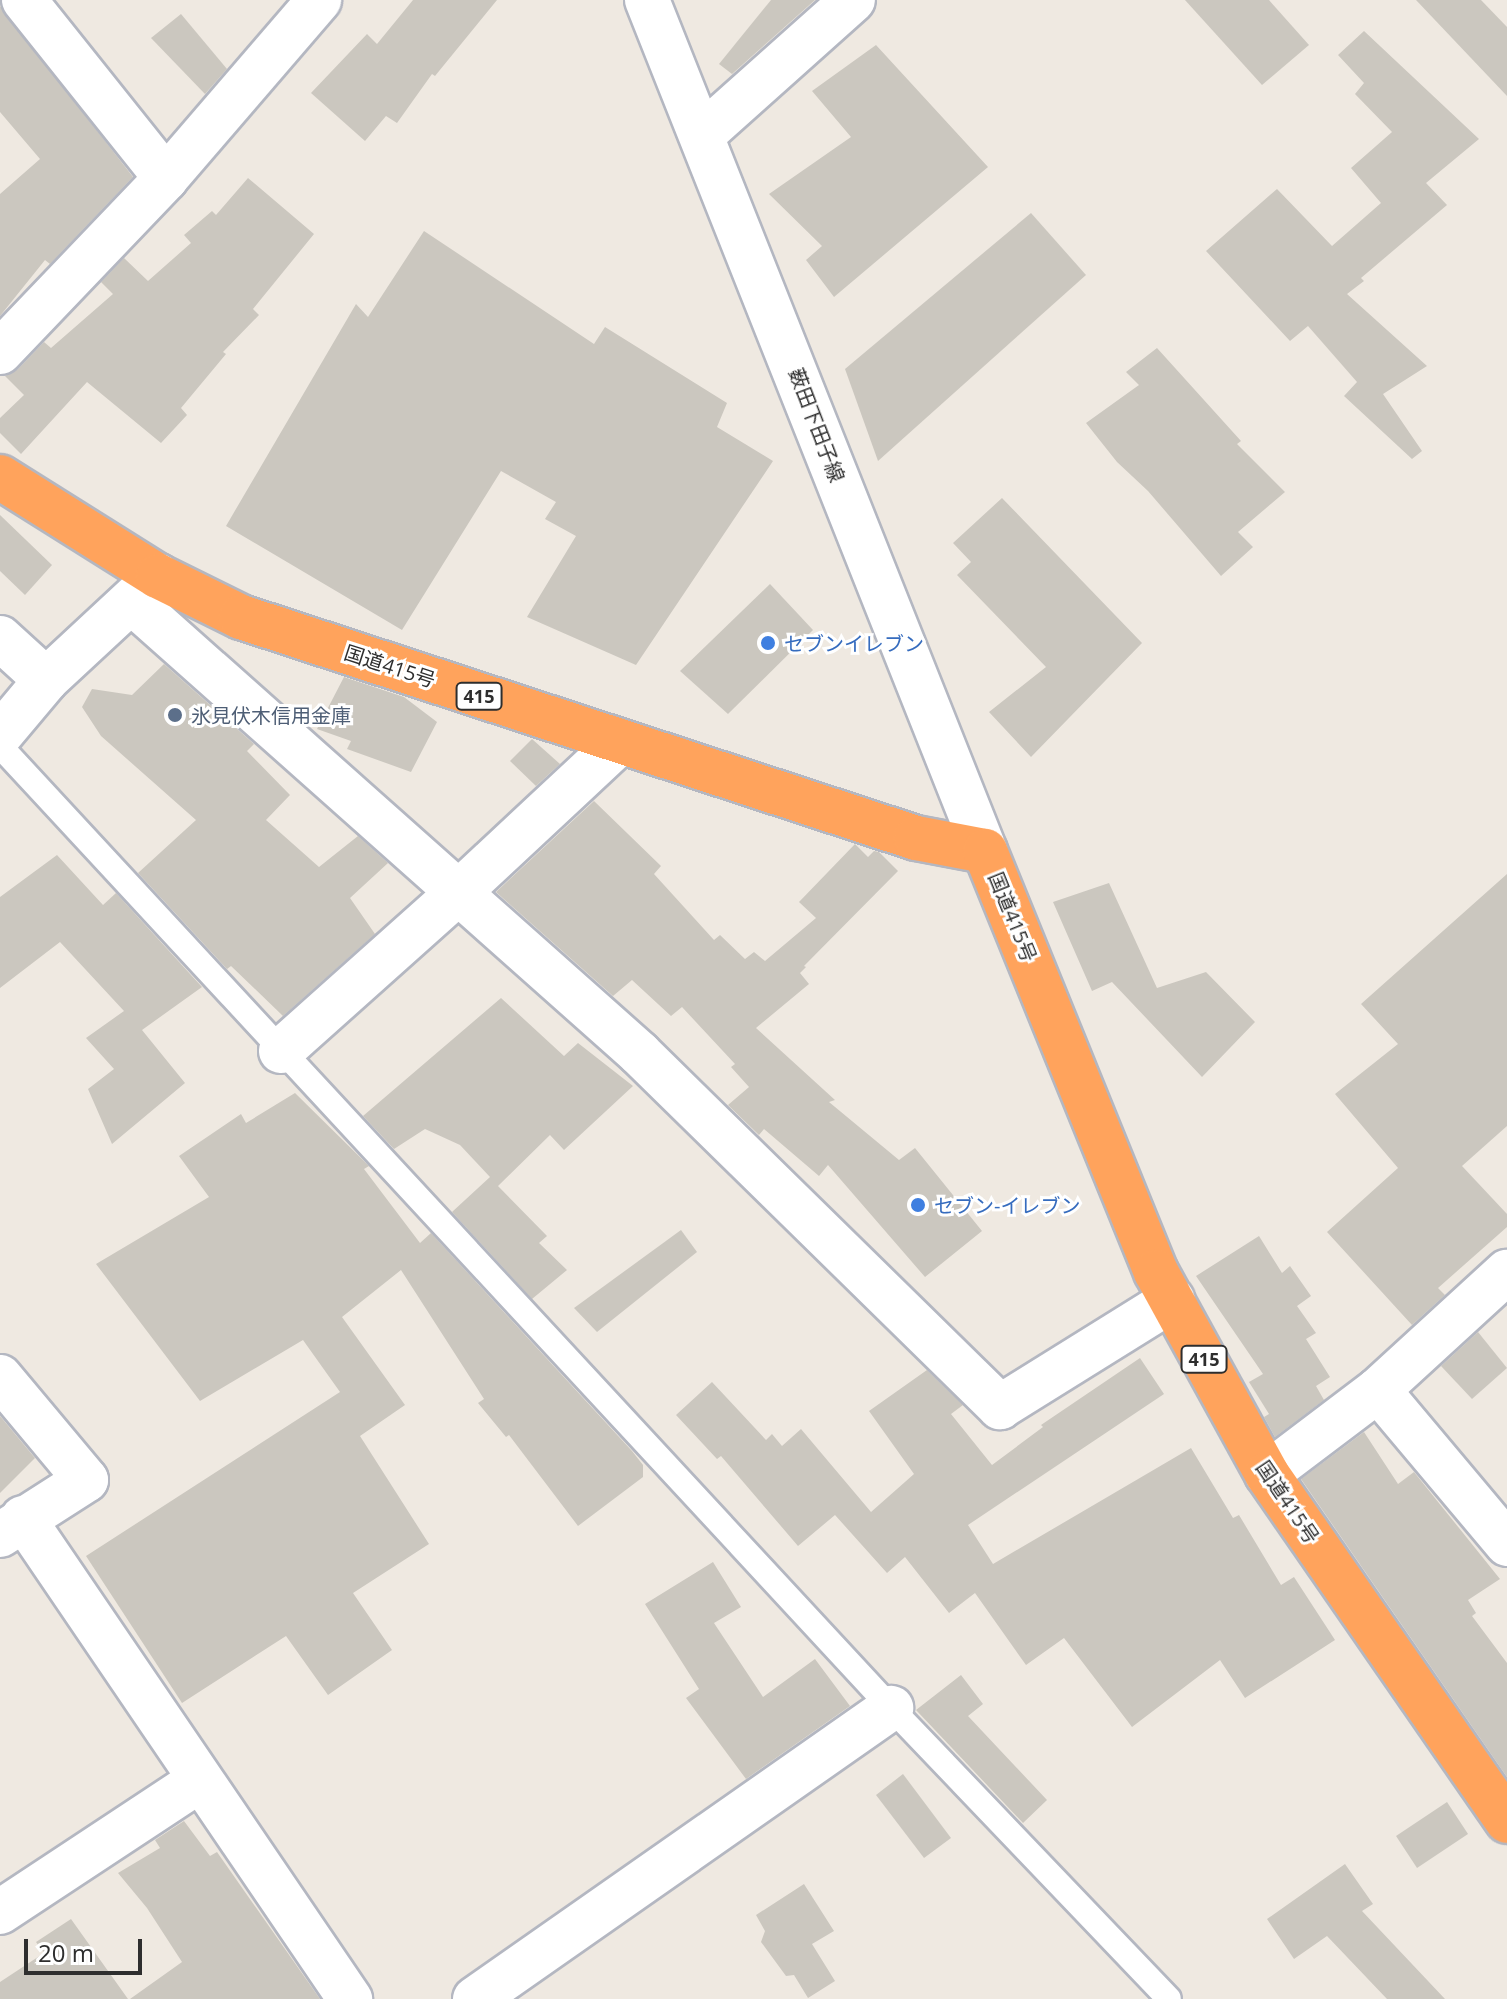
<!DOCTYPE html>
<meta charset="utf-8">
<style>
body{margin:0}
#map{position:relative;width:1507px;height:1999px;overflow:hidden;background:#efe9e1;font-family:"Open Sans","Noto Sans JP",sans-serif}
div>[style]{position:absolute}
.building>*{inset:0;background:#cbc7bf}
.roads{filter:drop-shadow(2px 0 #b4b7c1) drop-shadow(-2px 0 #b4b7c1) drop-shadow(0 2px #b4b7c1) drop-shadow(0 -2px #b4b7c1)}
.lane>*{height:24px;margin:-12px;padding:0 12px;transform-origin:12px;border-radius:12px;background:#fff}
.street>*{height:44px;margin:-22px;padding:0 22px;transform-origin:22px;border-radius:22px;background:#fff}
.secondary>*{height:44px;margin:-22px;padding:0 22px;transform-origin:22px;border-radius:22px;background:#fff}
.highway>*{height:44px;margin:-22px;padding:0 22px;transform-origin:22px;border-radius:22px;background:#ffa35c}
.dots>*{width:22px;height:22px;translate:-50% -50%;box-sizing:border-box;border:4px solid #fff;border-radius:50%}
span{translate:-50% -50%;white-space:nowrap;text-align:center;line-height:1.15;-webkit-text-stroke:6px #fff;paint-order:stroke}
.shield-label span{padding:2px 6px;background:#fff;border:2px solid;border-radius:6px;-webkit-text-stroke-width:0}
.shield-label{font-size:18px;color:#2e2e2e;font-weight:700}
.street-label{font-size:20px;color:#2e2e2e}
.shop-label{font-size:20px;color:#366cbe}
.left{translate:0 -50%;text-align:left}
.service-label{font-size:20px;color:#4e5e75}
.scale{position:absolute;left:24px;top:1939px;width:118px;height:36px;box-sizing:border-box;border:4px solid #2e2e2e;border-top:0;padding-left:10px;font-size:24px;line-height:28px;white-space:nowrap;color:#2e2e2e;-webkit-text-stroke:6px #fff;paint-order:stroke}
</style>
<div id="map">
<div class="building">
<div style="clip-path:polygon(413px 0,497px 0,435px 76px,432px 74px,397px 123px,386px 116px,365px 141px,311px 93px,367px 34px,377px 44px)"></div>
<div style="clip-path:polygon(771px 0,815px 0,732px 74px,719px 64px)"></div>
<div style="clip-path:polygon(1185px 0,1269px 0,1309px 45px,1262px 85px)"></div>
<div style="clip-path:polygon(1416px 0,1481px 0,1507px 27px,1507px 96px)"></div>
<div style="clip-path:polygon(0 6px,133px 177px,50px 264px,45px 260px,0 316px,0 194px,40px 159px,0 112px)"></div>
<div style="clip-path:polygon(181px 14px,227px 69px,205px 94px,151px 38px)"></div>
<div style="clip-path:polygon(1364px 31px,1479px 139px,1426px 183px,1447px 205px,1361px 278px,1364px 281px,1347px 294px,1427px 366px,1383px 394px,1422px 451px,1412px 459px,1344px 396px,1357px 382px,1308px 326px,1290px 341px,1206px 251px,1277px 189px,1332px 246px,1381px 203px,1351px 168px,1392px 132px,1355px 94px,1364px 83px,1338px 55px)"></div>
<div style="clip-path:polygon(876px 45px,988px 167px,834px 297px,806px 260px,822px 246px,769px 194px,851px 137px,812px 91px)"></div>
<div style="clip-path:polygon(248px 178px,314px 234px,253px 309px,259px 315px,223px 352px,226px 354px,181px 408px,187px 415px,161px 443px,87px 382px,21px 454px,0 433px,0 418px,24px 395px,5px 376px,18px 369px,44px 342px,51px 348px,113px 294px,101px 282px,124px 258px,148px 281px,191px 243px,184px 235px,212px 211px,216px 215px)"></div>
<div style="clip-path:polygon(1031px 213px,1086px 275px,878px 461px,845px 369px)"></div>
<div style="clip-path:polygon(424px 231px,594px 344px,605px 327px,727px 403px,717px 427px,773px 461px,636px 665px,527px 617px,576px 536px,545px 519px,556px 502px,501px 471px,402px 630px,226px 526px,356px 304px,368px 317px)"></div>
<div style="clip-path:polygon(1157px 348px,1241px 441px,1237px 444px,1285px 492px,1238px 532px,1253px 547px,1221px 576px,1148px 491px,1117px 462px,1086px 423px,1139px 385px,1126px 372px)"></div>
<div style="clip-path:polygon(1002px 498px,1142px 643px,1031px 757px,989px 712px,1046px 667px,957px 575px,971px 562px,953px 543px)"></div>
<div style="clip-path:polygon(0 515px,52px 565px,25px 595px,0 571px)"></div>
<div style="clip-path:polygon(770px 584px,813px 630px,728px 714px,680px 671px)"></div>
<div style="clip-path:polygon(164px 664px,254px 744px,247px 751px,290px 795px,266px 820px,319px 867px,358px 836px,388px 863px,350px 898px,375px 934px,283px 1016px,231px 966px,227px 969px,138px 873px,196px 820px,101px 736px,82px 707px,92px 689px,132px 695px)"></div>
<div style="clip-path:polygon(344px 677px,404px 697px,437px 722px,411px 772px,347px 749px,351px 741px,317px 729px)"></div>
<div style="clip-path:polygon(532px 739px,560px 764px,536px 786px,510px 761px)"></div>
<div style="clip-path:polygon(594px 801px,661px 866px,654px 874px,714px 940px,720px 935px,745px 959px,754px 952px,765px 961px,816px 918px,799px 902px,855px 844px,868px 857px,874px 851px,879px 852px,898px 871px,804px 966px,806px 967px,800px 973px,809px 984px,756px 1028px,835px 1100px,829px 1102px,899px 1160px,915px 1148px,982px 1231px,925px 1277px,828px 1165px,819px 1176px,764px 1129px,759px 1135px,728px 1105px,749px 1087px,731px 1067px,735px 1064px,682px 1007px,671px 1016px,632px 980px,613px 996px,496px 892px)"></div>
<div style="clip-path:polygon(57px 855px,103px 905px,116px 893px,202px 987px,142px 1030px,185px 1083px,112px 1144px,88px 1089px,114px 1069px,86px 1038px,124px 1011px,60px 942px,0 988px,0 897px)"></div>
<div style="clip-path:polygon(1507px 874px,1507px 1126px,1462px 1166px,1507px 1214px,1507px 1227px,1438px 1288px,1445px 1295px,1412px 1325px,1327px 1232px,1398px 1168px,1335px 1094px,1398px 1044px,1361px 1004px)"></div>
<div style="clip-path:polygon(1109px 883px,1157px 988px,1206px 972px,1255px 1022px,1202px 1077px,1112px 982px,1092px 991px,1053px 902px)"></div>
<div style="clip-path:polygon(501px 998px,564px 1056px,578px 1043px,633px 1086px,564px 1150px,550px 1135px,498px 1186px,547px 1236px,539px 1243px,567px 1270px,532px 1299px,452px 1212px,490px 1177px,460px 1145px,425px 1129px,394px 1149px,363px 1116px)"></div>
<div style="clip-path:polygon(295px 1093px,369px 1166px,364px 1169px,420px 1243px,431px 1233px,632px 1451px,643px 1465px,643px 1477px,578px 1526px,509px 1435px,506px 1437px,478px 1403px,484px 1399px,401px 1270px,342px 1317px,405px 1405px,360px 1436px,429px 1544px,353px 1593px,392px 1650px,328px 1695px,286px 1636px,182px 1703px,86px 1556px,340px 1392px,303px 1340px,200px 1401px,96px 1264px,209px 1197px,179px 1156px,241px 1114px,246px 1123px)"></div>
<div style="clip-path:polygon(681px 1230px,697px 1252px,597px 1332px,574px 1308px)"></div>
<div style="clip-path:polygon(1259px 1236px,1282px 1273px,1290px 1266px,1311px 1296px,1297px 1306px,1316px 1333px,1306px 1339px,1330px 1377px,1316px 1386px,1324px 1400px,1275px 1437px,1264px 1417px,1269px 1414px,1249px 1382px,1263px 1374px,1196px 1276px)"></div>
<div style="clip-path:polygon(1478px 1332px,1507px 1368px,1472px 1399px,1441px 1366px)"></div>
<div style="clip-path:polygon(1140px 1358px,1164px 1394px,968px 1525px,993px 1564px,1191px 1448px,1233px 1518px,1239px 1515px,1281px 1585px,1294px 1577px,1335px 1640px,1245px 1698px,1220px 1660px,1132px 1727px,1064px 1638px,1026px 1665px,975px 1593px,949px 1613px,905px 1557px,887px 1573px,835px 1515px,798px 1546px,721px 1456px,717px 1459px,676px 1415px,712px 1382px,766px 1440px,772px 1434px,782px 1446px,801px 1429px,871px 1512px,914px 1474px,869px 1411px,927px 1370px,963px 1405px,951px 1414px,992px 1465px,1043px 1427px,1041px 1425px)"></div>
<div style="clip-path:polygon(0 1416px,35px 1458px,0 1493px)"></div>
<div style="clip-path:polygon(1364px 1432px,1398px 1484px,1414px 1472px,1500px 1579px,1468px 1600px,1476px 1613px,1472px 1616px,1507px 1663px,1507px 1777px,1301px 1479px)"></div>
<div style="clip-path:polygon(713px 1562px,741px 1607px,714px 1623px,763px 1697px,815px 1659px,850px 1706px,746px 1779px,686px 1698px,699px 1689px,645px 1604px)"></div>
<div style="clip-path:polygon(961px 1675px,983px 1704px,968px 1716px,1047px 1800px,1023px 1823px,916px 1710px)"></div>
<div style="clip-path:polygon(903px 1774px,951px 1838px,924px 1858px,876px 1795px)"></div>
<div style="clip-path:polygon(1447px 1802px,1468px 1834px,1417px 1868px,1396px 1836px)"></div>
<div style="clip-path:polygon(184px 1821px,210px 1856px,217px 1852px,320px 1999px,130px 1999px,182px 1962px,147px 1908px,118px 1873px,160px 1848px,155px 1840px)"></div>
<div style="clip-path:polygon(1345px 1864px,1373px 1904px,1362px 1911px,1445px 1999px,1387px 1999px,1327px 1936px,1294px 1959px,1267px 1919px)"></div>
<div style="clip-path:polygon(804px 1884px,834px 1931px,812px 1944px,835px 1981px,808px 1998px,794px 1975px,786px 1976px,761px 1942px,765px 1931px,756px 1915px)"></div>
<div style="clip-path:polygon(71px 1919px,128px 1999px,0 1999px,0 1982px,44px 1953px,36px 1942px)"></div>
</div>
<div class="roads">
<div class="lane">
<div style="left:0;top:746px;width:1311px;rotate:47.19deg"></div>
<div style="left:891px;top:1708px;width:402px;rotate:46.3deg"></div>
</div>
<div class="street">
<div style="left:24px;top:0;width:228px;rotate:51.4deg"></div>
<div style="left:703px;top:134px;width:201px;rotate:-41.8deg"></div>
<div style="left:0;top:352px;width:240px;rotate:-46.3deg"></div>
<div style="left:166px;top:178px;width:235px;rotate:-49.3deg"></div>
<div style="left:132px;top:602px;width:679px;rotate:41.65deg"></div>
<div style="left:639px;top:1053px;width:506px;rotate:44.44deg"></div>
<div style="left:1000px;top:1407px;width:203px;rotate:-31.9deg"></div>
<div style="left:0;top:638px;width:62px;rotate:42.4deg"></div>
<div style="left:281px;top:1051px;width:237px;rotate:-41.8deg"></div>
<div style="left:458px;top:893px;width:221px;rotate:-43deg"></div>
<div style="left:0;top:1377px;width:134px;rotate:50.1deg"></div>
<div style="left:86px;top:1480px;width:102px;rotate:147.4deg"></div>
<div style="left:1378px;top:1390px;width:201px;rotate:50deg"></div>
<div style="left:23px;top:1518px;width:582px;rotate:55.79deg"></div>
<div style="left:0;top:1912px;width:238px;rotate:-33.4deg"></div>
<div style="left:475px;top:1999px;width:508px;rotate:-34.97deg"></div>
</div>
<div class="secondary">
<div style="left:647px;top:0;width:916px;rotate:68.34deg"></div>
<div style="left:0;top:735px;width:72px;rotate:-50.1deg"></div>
<div style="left:46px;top:680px;width:153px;rotate:-42.9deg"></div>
<div style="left:1267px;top:1474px;width:139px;rotate:-37.1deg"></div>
<div style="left:1378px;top:1390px;width:175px;rotate:-42.5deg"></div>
</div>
<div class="highway">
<div style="left:0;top:477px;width:186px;rotate:32.1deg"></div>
<div style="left:158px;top:576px;width:93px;rotate:26.3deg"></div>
<div style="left:241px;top:617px;width:710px;rotate:18.13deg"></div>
<div style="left:916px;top:838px;width:70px;rotate:10.7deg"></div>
<div style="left:985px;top:851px;width:454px;rotate:67.9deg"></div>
<div style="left:1156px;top:1272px;width:230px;rotate:61.2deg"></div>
<div style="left:1267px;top:1474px;width:422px;rotate:55.3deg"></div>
</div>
</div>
<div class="dots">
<div style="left:768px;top:643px;background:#3f7fe0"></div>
<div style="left:175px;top:715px;background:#5c6f8a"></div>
<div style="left:918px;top:1205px;background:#3f7fe0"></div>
</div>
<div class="shield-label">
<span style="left:479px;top:696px">415</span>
<span style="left:1204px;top:1359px">415</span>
</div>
<div class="street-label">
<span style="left:817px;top:425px;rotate:69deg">薮田下田子線</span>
<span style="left:390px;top:666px;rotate:18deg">国道415号</span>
<span style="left:1013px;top:917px;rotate:68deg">国道415号</span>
<span style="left:1288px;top:1502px;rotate:56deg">国道415号</span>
</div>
<div class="shop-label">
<span class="left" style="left:784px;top:643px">セブンイレブン</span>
<span class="left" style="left:934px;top:1205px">セブン-イレブン</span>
</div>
<div class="service-label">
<span class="left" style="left:191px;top:715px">氷見伏木信用金庫</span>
</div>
<div class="scale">20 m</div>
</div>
